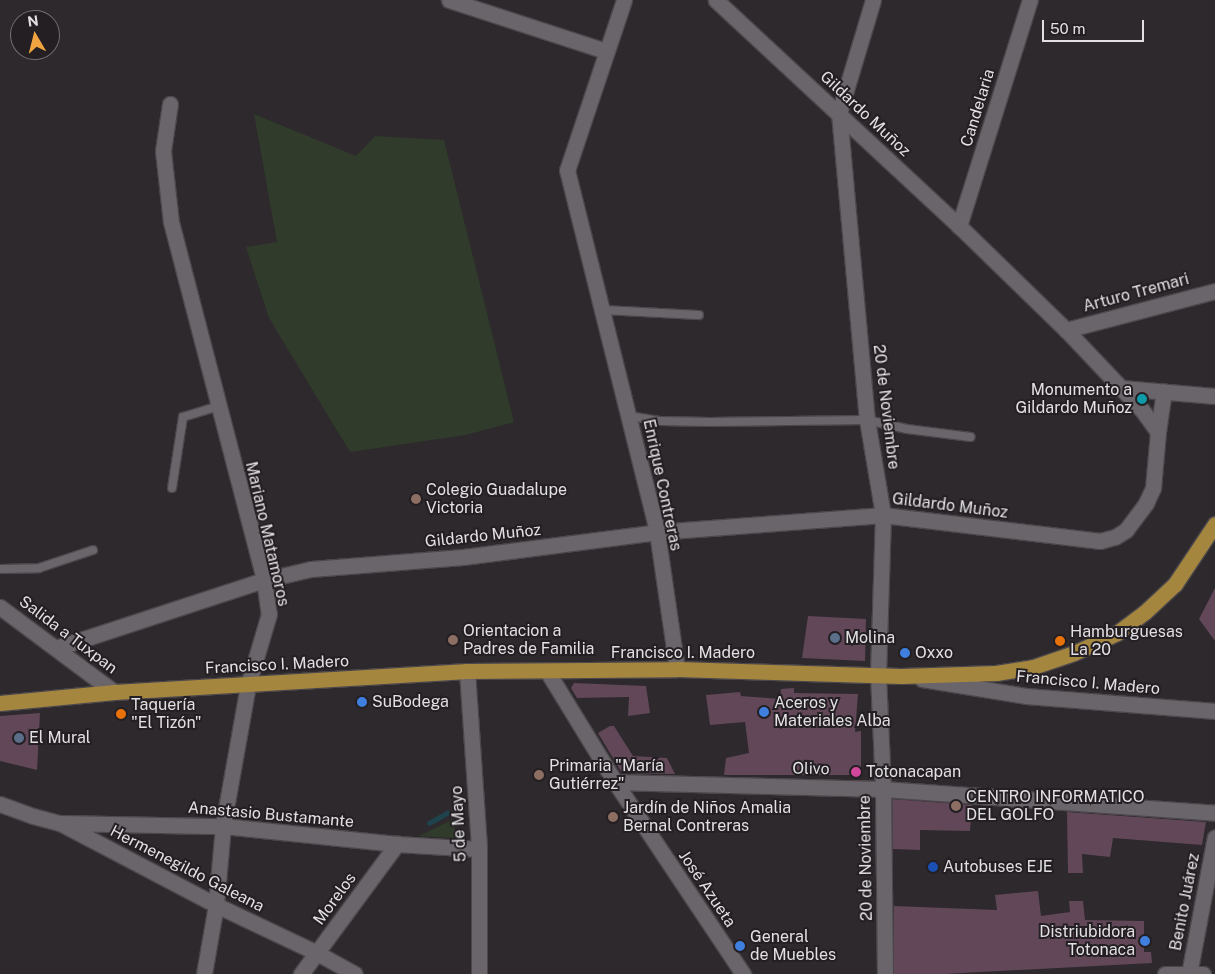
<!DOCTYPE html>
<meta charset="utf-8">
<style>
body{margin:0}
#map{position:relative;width:1215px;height:974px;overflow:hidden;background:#2d292d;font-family:"Public Sans",sans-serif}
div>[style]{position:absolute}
.green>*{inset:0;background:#303b2b}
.stream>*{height:4.5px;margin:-2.25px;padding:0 2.25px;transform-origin:2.25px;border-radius:2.25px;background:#1f434c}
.building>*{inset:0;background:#614758}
.roads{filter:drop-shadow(1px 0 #4b474b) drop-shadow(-1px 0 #4b474b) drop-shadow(0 1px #4b474b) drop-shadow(0 -1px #4b474b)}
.lane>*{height:8px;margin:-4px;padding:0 4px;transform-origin:4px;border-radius:4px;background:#6a656a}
.street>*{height:15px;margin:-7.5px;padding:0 7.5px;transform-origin:7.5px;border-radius:7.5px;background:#6a656a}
.secondary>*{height:15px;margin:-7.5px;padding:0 7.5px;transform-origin:7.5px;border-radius:7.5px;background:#6a656a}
.primary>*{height:15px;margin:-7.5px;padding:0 7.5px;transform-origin:7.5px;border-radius:7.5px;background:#a5863f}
.dots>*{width:14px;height:14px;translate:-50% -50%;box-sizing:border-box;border:2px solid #231f23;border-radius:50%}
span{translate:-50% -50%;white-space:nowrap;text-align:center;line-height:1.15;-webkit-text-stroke:4px #231f23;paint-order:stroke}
.street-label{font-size:16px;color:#e3e0e3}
.poi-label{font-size:16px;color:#e3e0e3}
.right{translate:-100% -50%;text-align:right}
.left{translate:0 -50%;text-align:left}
.north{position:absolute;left:10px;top:10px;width:50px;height:50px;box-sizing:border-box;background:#231f23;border:1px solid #706c70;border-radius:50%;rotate:352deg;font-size:14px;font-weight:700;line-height:20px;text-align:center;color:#e3e0e3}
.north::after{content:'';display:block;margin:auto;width:18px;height:22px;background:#f1a540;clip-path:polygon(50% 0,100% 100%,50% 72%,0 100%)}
.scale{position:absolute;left:1042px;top:20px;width:102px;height:22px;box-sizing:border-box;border:2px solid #e3e0e3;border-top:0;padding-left:6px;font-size:15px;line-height:18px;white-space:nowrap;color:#e3e0e3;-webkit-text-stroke:4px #231f23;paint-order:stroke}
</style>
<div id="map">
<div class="green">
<div style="clip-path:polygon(254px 114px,356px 156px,375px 136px,444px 140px,514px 422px,466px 435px,350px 452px,269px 318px,246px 247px,277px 242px)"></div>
<div style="clip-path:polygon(454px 819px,455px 838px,419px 836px)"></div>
</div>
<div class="stream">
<div style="left:429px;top:823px;width:21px;rotate:-29deg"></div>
</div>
<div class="building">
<div style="clip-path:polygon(1215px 588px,1215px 641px,1199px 619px)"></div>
<div style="clip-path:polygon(808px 616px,866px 619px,865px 661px,802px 658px)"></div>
<div style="clip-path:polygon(574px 683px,646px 686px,650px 713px,628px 716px,629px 697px,577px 698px,571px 688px)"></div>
<div style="clip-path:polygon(794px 688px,794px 693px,858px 694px,855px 732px,861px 731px,861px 775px,724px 775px,726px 758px,749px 753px,745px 722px,710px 725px,706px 695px,740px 692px,741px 696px,780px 699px,781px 689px)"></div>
<div style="clip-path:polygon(40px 713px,37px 770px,0 761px,0 716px)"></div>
<div style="clip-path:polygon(610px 726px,614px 726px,633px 756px,667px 758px,675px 774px,622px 773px,598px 733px)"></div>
<div style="clip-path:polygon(892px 799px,972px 805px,970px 831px,920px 830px,920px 850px,893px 849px)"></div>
<div style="clip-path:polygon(1067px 812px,1206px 822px,1202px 845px,1113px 838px,1110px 857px,1082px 854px,1083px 873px,1068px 873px)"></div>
<div style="clip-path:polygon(1038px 891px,1041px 916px,1070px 912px,1069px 901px,1083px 901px,1085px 920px,1144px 921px,1144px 952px,1151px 952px,1152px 963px,944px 974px,894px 974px,894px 906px,997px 910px,995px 895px)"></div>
</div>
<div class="roads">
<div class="lane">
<div style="left:603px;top:310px;width:96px;rotate:3deg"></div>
<div style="left:629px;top:416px;width:31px;rotate:9deg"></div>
<div style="left:660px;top:421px;width:49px;rotate:1.2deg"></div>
<div style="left:709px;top:422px;width:158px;rotate:-0.7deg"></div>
<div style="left:867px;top:420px;width:41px;rotate:12.7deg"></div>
<div style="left:907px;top:429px;width:64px;rotate:7.1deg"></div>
<div style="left:172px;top:488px;width:72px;rotate:-81.2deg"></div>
<div style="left:183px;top:417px;width:38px;rotate:-17deg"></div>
<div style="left:0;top:569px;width:39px;rotate:-1deg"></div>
<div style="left:39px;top:568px;width:57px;rotate:-18.4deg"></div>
</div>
<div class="street">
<div style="left:449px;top:0;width:165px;rotate:18deg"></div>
<div style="left:624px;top:0;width:179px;rotate:108.5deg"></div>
<div style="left:567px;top:170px;width:373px;rotate:76deg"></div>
<div style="left:657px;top:532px;width:138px;rotate:81.7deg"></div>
<div style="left:873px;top:0;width:118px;rotate:106.7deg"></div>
<div style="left:839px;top:113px;width:308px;rotate:84.8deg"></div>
<div style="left:867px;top:420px;width:96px;rotate:80.4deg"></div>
<div style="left:883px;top:515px;width:159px;rotate:91.8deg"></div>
<div style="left:878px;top:674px;width:115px;rotate:87.5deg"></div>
<div style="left:883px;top:789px;width:185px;rotate:89.4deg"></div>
<div style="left:170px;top:104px;width:48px;rotate:98.5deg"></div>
<div style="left:163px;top:151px;width:71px;rotate:83.6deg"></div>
<div style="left:171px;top:222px;width:370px;rotate:75.4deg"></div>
<div style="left:264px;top:580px;width:34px;rotate:82deg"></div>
<div style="left:269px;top:614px;width:74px;rotate:106.5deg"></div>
<div style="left:248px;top:685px;width:143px;rotate:100.1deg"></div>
<div style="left:223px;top:826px;width:79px;rotate:95.1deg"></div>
<div style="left:216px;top:905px;width:70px;rotate:99.9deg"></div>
<div style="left:959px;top:226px;width:237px;rotate:-72.6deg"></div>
<div style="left:1066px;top:330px;width:154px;rotate:-14.7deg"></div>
<div style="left:1122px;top:388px;width:93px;rotate:4.9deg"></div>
<div style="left:1158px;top:432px;width:41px;rotate:-81.7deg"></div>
<div style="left:56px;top:648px;width:219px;rotate:-18.1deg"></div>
<div style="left:264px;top:580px;width:48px;rotate:-13.2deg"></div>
<div style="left:311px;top:569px;width:152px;rotate:-4.5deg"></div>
<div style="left:463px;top:557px;width:196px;rotate:-7.3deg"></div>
<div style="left:657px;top:532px;width:227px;rotate:-4.3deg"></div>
<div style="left:883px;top:515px;width:219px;rotate:6.8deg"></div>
<div style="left:1100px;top:541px;width:16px;rotate:-15deg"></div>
<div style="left:1115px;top:537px;width:13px;rotate:-32deg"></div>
<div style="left:1126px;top:530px;width:34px;rotate:-53deg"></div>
<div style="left:1146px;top:503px;width:17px;rotate:-65deg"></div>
<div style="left:1153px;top:488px;width:56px;rotate:-84.9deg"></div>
<div style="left:1158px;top:432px;width:27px;rotate:-126deg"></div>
<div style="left:1142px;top:410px;width:110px;rotate:-133.5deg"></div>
<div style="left:1066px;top:330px;width:149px;rotate:-135.8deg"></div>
<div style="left:959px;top:226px;width:332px;rotate:-137.1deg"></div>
<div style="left:547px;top:671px;width:130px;rotate:58.5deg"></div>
<div style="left:615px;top:782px;width:231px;rotate:56.3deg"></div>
<div style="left:922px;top:679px;width:105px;rotate:9.3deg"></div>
<div style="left:1026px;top:696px;width:190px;rotate:4.5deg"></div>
<div style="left:615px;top:782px;width:268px;rotate:1.5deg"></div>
<div style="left:883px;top:789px;width:333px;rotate:4.1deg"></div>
<div style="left:0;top:804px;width:35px;rotate:20deg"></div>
<div style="left:33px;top:816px;width:28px;rotate:15deg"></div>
<div style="left:60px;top:823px;width:176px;rotate:27.7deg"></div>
<div style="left:216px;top:905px;width:112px;rotate:25.4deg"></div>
<div style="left:317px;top:953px;width:43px;rotate:28.9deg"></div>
<div style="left:60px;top:823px;width:163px;rotate:1.1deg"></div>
<div style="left:223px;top:826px;width:175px;rotate:5.9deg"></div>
<div style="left:397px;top:844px;width:82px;rotate:3.5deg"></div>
<div style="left:301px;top:974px;width:162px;rotate:-53.6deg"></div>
<div style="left:1165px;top:974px;width:38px"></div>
</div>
<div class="secondary">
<div style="left:0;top:607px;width:142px;rotate:36.7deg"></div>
<div style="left:467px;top:671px;width:178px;rotate:86.1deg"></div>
<div style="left:479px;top:849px;width:125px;rotate:90deg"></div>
<div style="left:1189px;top:974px;width:139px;rotate:-79.3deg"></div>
</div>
<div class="primary">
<div style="left:0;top:703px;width:115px;rotate:-5.5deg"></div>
<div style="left:114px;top:692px;width:354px;rotate:-3.4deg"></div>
<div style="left:467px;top:671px;width:210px;rotate:-0.5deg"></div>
<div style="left:677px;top:669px;width:224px;rotate:1.8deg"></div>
<div style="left:901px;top:676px;width:95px;rotate:-1.8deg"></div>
<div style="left:996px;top:673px;width:37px;rotate:-9deg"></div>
<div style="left:1033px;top:667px;width:43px;rotate:-18.9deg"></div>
<div style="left:1074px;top:653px;width:47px;rotate:-24.9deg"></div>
<div style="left:1117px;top:633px;width:35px;rotate:-37deg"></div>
<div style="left:1145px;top:612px;width:41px;rotate:-43deg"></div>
<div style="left:1175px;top:584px;width:72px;rotate:-56.3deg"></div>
</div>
</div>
<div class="dots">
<div style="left:1142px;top:399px;background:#0f9aa8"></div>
<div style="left:416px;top:499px;background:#8d6e63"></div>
<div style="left:835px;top:638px;background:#5c6f8a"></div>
<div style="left:453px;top:640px;background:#8d6e63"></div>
<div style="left:1060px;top:641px;background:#e8710a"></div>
<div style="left:905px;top:653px;background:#3f7fe0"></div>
<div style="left:362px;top:702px;background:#3f7fe0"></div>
<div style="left:764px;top:712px;background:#3f7fe0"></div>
<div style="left:121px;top:714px;background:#e8710a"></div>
<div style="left:19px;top:738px;background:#5c6f8a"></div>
<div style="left:856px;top:772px;background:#d1479c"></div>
<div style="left:539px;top:775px;background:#8d6e63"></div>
<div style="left:956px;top:806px;background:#8d6e63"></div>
<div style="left:613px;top:817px;background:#8d6e63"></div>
<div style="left:933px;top:867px;background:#1a4fb4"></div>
<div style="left:1145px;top:941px;background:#3f7fe0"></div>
<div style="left:740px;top:946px;background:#3f7fe0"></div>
</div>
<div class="street-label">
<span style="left:978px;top:108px;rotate:-73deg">Candelaria</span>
<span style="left:865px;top:114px;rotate:43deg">Gildardo Muñoz</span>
<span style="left:1136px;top:293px;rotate:-15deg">Arturo Tremari</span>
<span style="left:886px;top:407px;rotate:83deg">20 de Noviembre</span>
<span style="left:662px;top:485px;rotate:78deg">Enrique Contreras</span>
<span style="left:950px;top:506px;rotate:7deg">Gildardo Muñoz</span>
<span style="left:267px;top:534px;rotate:77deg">Mariano Matamoros</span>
<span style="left:483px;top:536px;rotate:-6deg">Gildardo Muñoz</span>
<span style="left:68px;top:635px;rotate:37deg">Salida a Tuxpan</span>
<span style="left:683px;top:653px">Francisco I. Madero</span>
<span style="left:277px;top:665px;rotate:-3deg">Francisco I. Madero</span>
<span style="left:1088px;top:683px;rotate:5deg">Francisco I. Madero</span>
<span style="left:811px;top:769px;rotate:1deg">Olivo</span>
<span style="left:271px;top:815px;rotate:5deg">Anastasio Bustamante</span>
<span style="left:459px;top:824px;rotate:-93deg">5 de Mayo</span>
<span style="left:866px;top:858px;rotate:-91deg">20 de Noviembre</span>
<span style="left:187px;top:869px;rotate:27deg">Hermenegildo Galeana</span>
<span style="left:707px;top:889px;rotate:56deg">José Azueta</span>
<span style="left:335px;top:899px;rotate:-54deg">Morelos</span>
<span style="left:1185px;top:902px;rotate:-79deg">Benito Juárez</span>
</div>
<div class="poi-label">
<span class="right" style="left:1132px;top:399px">Monumento a<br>Gildardo Muñoz</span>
<span class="left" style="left:426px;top:499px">Colegio Guadalupe<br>Victoria</span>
<span class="left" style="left:463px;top:640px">Orientacion a<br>Padres de Familia</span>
<span class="left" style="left:1070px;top:641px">Hamburguesas<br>La 20</span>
<span class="left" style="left:845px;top:638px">Molina</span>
<span class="left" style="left:915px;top:653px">Oxxo</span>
<span class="left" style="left:372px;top:702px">SuBodega</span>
<span class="left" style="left:774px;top:712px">Aceros y<br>Materiales Alba</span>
<span class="left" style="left:131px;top:714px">Taquería<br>"El Tizón"</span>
<span class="left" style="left:29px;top:738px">El Mural</span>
<span class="left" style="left:549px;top:775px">Primaria "María<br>Gutiérrez"</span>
<span class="left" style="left:866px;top:772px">Totonacapan</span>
<span class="left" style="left:966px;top:806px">CENTRO INFORMATICO<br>DEL GOLFO</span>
<span class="left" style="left:623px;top:817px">Jardín de Niños Amalia<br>Bernal Contreras</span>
<span class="left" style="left:943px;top:867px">Autobuses EJE</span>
<span class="right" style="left:1135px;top:941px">Distriubidora<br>Totonaca</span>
<span class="left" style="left:750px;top:946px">General<br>de Muebles</span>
</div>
<div class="north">N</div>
<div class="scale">50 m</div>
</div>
